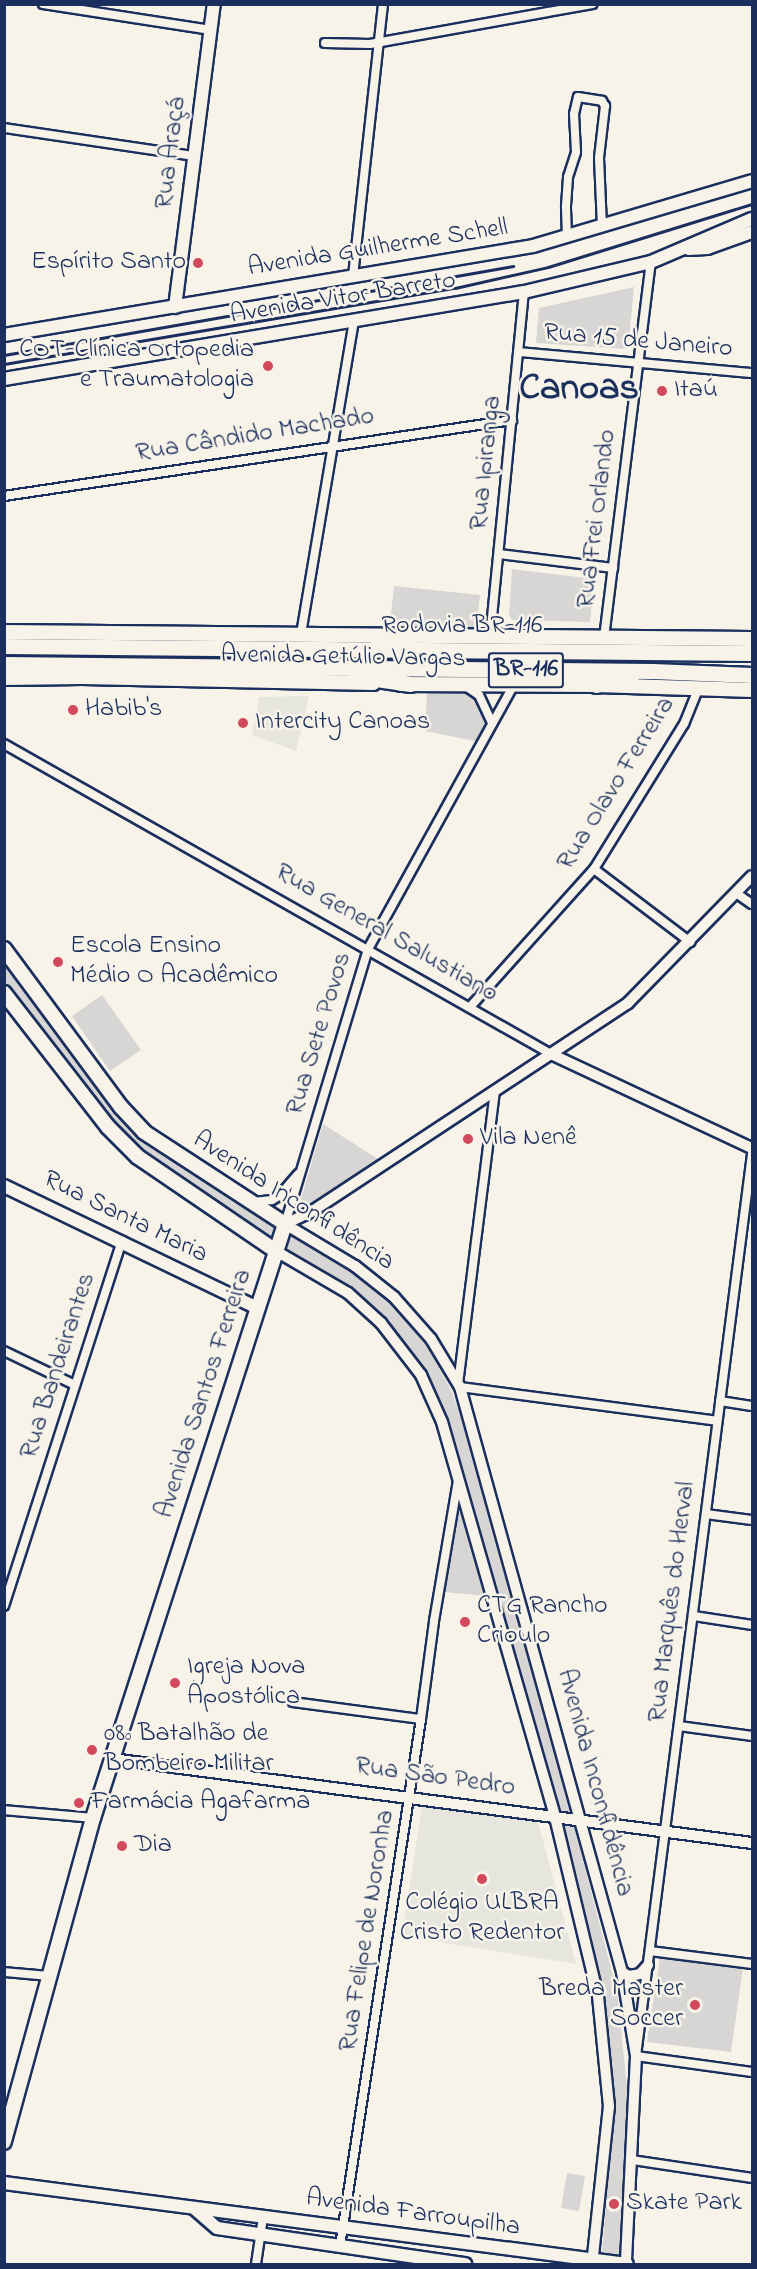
<!DOCTYPE html>
<meta charset="utf-8">
<style>
body{margin:0}
#map{position:relative;width:757px;height:2269px;overflow:hidden;background:#f7f3e8;font-family:"Indie Flower",sans-serif}
div>[style]{position:absolute}
.built>*{inset:0;background:#e6e5de}
.green>*{inset:0;background:#d7d6d4}
.roads{filter:drop-shadow(2px 0 #1b2f5e) drop-shadow(-2px 0 #1b2f5e) drop-shadow(0 2px #1b2f5e) drop-shadow(0 -2px #1b2f5e)}
.minor>*{height:8px;margin:-4px;padding:0 4px;transform-origin:4px;border-radius:4px;background:#f7f3e8}
.tertiary>*{height:10px;margin:-5px;padding:0 5px;transform-origin:5px;border-radius:5px;background:#f7f3e8}
.secondary>*{height:12px;margin:-6px;padding:0 6px;transform-origin:6px;border-radius:6px;background:#f7f3e8}
.primary>*{height:14px;margin:-7px;padding:0 7px;transform-origin:7px;border-radius:7px;background:#f7f3e8}
.motorway>*{height:15px;margin:-7.5px;padding:0 7.5px;transform-origin:7.5px;border-radius:7.5px;background:#f7f3e8}
.rail>*{height:3px;margin:-1.5px;padding:0 1.5px;transform-origin:1.5px;border-radius:1.5px;background:#1b2f5e}
.dots>*{width:16px;height:16px;translate:-50% -50%;box-sizing:border-box;border:3px solid #f7f3e8;border-radius:50%}
span{translate:-50% -50%;white-space:nowrap;text-align:center;line-height:1.15;-webkit-text-stroke:5px #f7f3e8;paint-order:stroke}
.shield-label span{padding:2px 4px;background:#f7f3e8;border:2px solid;border-radius:4px;-webkit-text-stroke-width:0}
.shield-label{font-size:24px;color:#1b2f5e;font-weight:700}
.street-label{font-size:26px;color:#1b2f5e}
.poi-label{font-size:26px;color:#1b2f5e}
.right{translate:-100% -50%;text-align:right}
.left{translate:0 -50%;text-align:left}
.town-label{font-size:38px;color:#1b2f5e;font-weight:700}
.frame{position:absolute;inset:0;border:6px solid #1b2f5e;pointer-events:none}
</style>
<div id="map">
<div class="built">
<div style="clip-path:polygon(309px 696px,296px 751px,252px 735px,259px 697px)"></div>
<div style="clip-path:polygon(422px 1806px,538px 1822px,576px 1964px,402px 1936px)"></div>
</div>
<div class="green">
<div style="clip-path:polygon(634px 287px,628px 349px,536px 343px,539px 308px)"></div>
<div style="clip-path:polygon(512px 569px,594px 579px,590px 622px,512px 620px,509px 615px)"></div>
<div style="clip-path:polygon(394px 586px,480px 595px,476px 633px,389px 633px)"></div>
<div style="clip-path:polygon(427px 691px,468px 692px,477px 698px,489px 722px,480px 742px,425px 731px)"></div>
<div style="clip-path:polygon(4px 958px,152px 1143px,363px 1279px,401px 1314px,432px 1354px,451px 1390px,462px 1418px,574px 1826px,617px 1991px,629px 2107px,621px 2256px,602px 2253px,614px 2105px,601px 1996px,423px 1372px,349px 1289px,142px 1156px,110px 1124px,20px 1007px,5px 984px)"></div>
<div style="clip-path:polygon(102px 995px,141px 1050px,110px 1071px,72px 1016px)"></div>
<div style="clip-path:polygon(323px 1124px,378px 1159px,297px 1212px)"></div>
<div style="clip-path:polygon(461px 1503px,486px 1596px,445px 1592px)"></div>
<div style="clip-path:polygon(660px 1957px,743px 1968px,731px 2052px,647px 2042px)"></div>
<div style="clip-path:polygon(567px 2173px,585px 2176px,579px 2211px,561px 2208px)"></div>
</div>
<div class="roads">
<div class="minor">
<div style="left:43px;top:4px;width:170px;rotate:8.8deg"></div>
<div style="left:325px;top:43px;width:45px;rotate:1.3deg"></div>
<div style="left:370px;top:44px;width:226px;rotate:-10.2deg"></div>
<div style="left:4px;top:128px;width:192px;rotate:8.4deg"></div>
<div style="left:567px;top:237px;width:31px;rotate:-92deg"></div>
<div style="left:566px;top:206px;width:29px;rotate:-86deg"></div>
<div style="left:568px;top:177px;width:26px;rotate:-72deg"></div>
<div style="left:576px;top:152px;width:38px;rotate:-93deg"></div>
<div style="left:574px;top:114px;width:17px;rotate:-77deg"></div>
<div style="left:578px;top:97px;width:24px;rotate:9deg"></div>
<div style="left:602px;top:101px;width:6px;rotate:59deg"></div>
<div style="left:605px;top:106px;width:52px;rotate:96.6deg"></div>
<div style="left:599px;top:158px;width:68px;rotate:87.5deg"></div>
<div style="left:353px;top:276px;width:274px;rotate:-83.7deg"></div>
<div style="left:519px;top:352px;width:234px;rotate:5.2deg"></div>
<div style="left:4px;top:496px;width:514px;rotate:-8.51deg"></div>
<div style="left:499px;top:554px;width:115px;rotate:7deg"></div>
<div style="left:301px;top:634px;width:318px;rotate:-80.4deg"></div>
<div style="left:490px;top:638px;width:348px;rotate:-84.4deg"></div>
<div style="left:604px;top:638px;width:379px;rotate:-82.9deg"></div>
<div style="left:464px;top:685px;width:18px;rotate:34deg"></div>
<div style="left:479px;top:695px;width:31px;rotate:65deg"></div>
<div style="left:4px;top:744px;width:629px;rotate:29.54deg"></div>
<div style="left:594px;top:869px;width:121px;rotate:37.2deg"></div>
<div style="left:736px;top:893px;width:19px;rotate:35deg"></div>
<div style="left:470px;top:1007px;width:186px;rotate:-48.1deg"></div>
<div style="left:594px;top:869px;width:171px;rotate:-58.2deg"></div>
<div style="left:684px;top:724px;width:40px;rotate:-68deg"></div>
<div style="left:752px;top:1154px;width:909px;rotate:97.33deg"></div>
<div style="left:636px;top:2056px;width:117px;rotate:7.9deg"></div>
<div style="left:253px;top:1202px;width:19px;rotate:-6deg"></div>
<div style="left:272px;top:1200px;width:8px;rotate:-30deg"></div>
<div style="left:279px;top:1196px;width:29px;rotate:-49deg"></div>
<div style="left:285px;top:1224px;width:287px;rotate:-73.2deg"></div>
<div style="left:368px;top:949px;width:302px;rotate:-61.1deg"></div>
<div style="left:4px;top:1351px;width:79px;rotate:25.6deg"></div>
<div style="left:458px;top:1384px;width:295px;rotate:-82.8deg"></div>
<div style="left:460px;top:1387px;width:259px;rotate:7.5deg"></div>
<div style="left:720px;top:1401px;width:32px;rotate:9deg"></div>
<div style="left:706px;top:1514px;width:46px;rotate:7.4deg"></div>
<div style="left:4px;top:1606px;width:384px;rotate:-72.1deg"></div>
<div style="left:694px;top:1616px;width:59px;rotate:8.8deg"></div>
<div style="left:293px;top:1702px;width:129px;rotate:7.6deg"></div>
<div style="left:679px;top:1726px;width:74px;rotate:7.8deg"></div>
<div style="left:4px;top:1810px;width:89px;rotate:5.1deg"></div>
<div style="left:650px;top:1951px;width:103px;rotate:7.3deg"></div>
<div style="left:4px;top:1972px;width:44px;rotate:5.2deg"></div>
<div style="left:632px;top:2160px;width:121px;rotate:8.5deg"></div>
<div style="left:340px;top:2246px;width:533px;rotate:-81.26deg"></div>
<div style="left:421px;top:1719px;width:99px;rotate:-82.4deg"></div>
<div style="left:434px;top:1621px;width:143px;rotate:-80.3deg"></div>
<div style="left:256px;top:2264px;width:48px;rotate:-81.5deg"></div>
</div>
<div class="tertiary">
<div style="left:551px;top:1054px;width:222px;rotate:25.1deg"></div>
<div style="left:285px;top:1224px;width:82px;rotate:31deg"></div>
<div style="left:355px;top:1266px;width:50px;rotate:38.5deg"></div>
<div style="left:394px;top:1297px;width:56px;rotate:48.6deg"></div>
<div style="left:431px;top:1339px;width:56px;rotate:58.9deg"></div>
<div style="left:460px;top:1387px;width:607px;rotate:74.52deg"></div>
<div style="left:622px;top:1972px;width:85px;rotate:80.5deg"></div>
<div style="left:636px;top:2056px;width:208px;rotate:92.8deg"></div>
<div style="left:285px;top:1224px;width:29px;rotate:-25deg"></div>
<div style="left:311px;top:1212px;width:380px;rotate:-33.4deg"></div>
<div style="left:628px;top:1003px;width:177px;rotate:-45.7deg"></div>
<div style="left:276px;top:1251px;width:83px;rotate:30.3deg"></div>
<div style="left:348px;top:1293px;width:45px;rotate:42.3deg"></div>
<div style="left:381px;top:1323px;width:66px;rotate:52.4deg"></div>
<div style="left:421px;top:1375px;width:51px;rotate:65.9deg"></div>
<div style="left:442px;top:1422px;width:411px;rotate:74deg"></div>
<div style="left:555px;top:1817px;width:184px;rotate:76.5deg"></div>
<div style="left:598px;top:1996px;width:111px;rotate:84.3deg"></div>
<div style="left:609px;top:2106px;width:159px;rotate:96.1deg"></div>
<div style="left:112px;top:1759px;width:645px;rotate:7.48deg"></div>
<div style="left:622px;top:1972px;width:8px;rotate:30deg"></div>
<div style="left:629px;top:1976px;width:11px;rotate:-10deg"></div>
<div style="left:640px;top:1974px;width:12px;rotate:-48deg"></div>
</div>
<div class="secondary">
<div style="left:689px;top:249px;width:18px;rotate:-3deg"></div>
<div style="left:707px;top:248px;width:48px;rotate:-19.6deg"></div>
<div style="left:175px;top:307px;width:305px;rotate:-82.7deg"></div>
<div style="left:4px;top:335px;width:536px;rotate:-9.55deg"></div>
<div style="left:533px;top:246px;width:228px;rotate:-16.5deg"></div>
<div style="left:4px;top:379px;width:527px;rotate:-9.5deg"></div>
<div style="left:524px;top:292px;width:130px;rotate:-13.3deg"></div>
<div style="left:651px;top:262px;width:110px;rotate:-23.1deg"></div>
<div style="left:4px;top:1186px;width:282px;rotate:25.7deg"></div>
<div style="left:4px;top:2183px;width:628px;rotate:7.41deg"></div>
<div style="left:195px;top:2209px;width:29px;rotate:41deg"></div>
<div style="left:217px;top:2228px;width:251px;rotate:8.3deg"></div>
</div>
<div class="primary">
<div style="left:4px;top:632px;width:748px;rotate:0.54deg"></div>
<div style="left:4px;top:678px;width:78px;rotate:-0.7deg"></div>
<div style="left:82px;top:677px;width:291px;rotate:1.2deg"></div>
<div style="left:401px;top:684px;width:195px;rotate:0.3deg"></div>
<div style="left:596px;top:685px;width:156px;rotate:1.8deg"></div>
<div style="left:4px;top:949px;width:197px;rotate:53.5deg"></div>
<div style="left:121px;top:1107px;width:34px;rotate:47deg"></div>
<div style="left:144px;top:1132px;width:168px;rotate:33.1deg"></div>
<div style="left:285px;top:1224px;width:624px;rotate:107.91deg"></div>
<div style="left:93px;top:1818px;width:336px;rotate:105.4deg"></div>
<div style="left:4px;top:993px;width:170px;rotate:52.2deg"></div>
<div style="left:108px;top:1127px;width:42px;rotate:45deg"></div>
<div style="left:138px;top:1157px;width:167px;rotate:34.3deg"></div>
</div>
<div class="motorway">
<div style="left:378px;top:643px;width:32px;rotate:-9deg"></div>
<div style="left:4px;top:646px;width:748px;rotate:0.54deg"></div>
<div style="left:4px;top:664px;width:648px;rotate:0.62deg"></div>
<div style="left:652px;top:671px;width:100px;rotate:2.3deg"></div>
<div style="left:356px;top:676px;width:55px;rotate:8.4deg"></div>
<div style="left:596px;top:685px;width:36px;rotate:-14deg"></div>
</div>
</div>
<div class="rail">
<div style="left:4px;top:355px;width:517px;rotate:-9.92deg"></div>
<div style="left:4px;top:364px;width:457px;rotate:-9.6deg"></div>
<div style="left:455px;top:288px;width:95px;rotate:-12.7deg"></div>
<div style="left:548px;top:267px;width:214px;rotate:-17.2deg"></div>
</div>
<div class="dots">
<div style="left:198px;top:263px;background:#d1495b"></div>
<div style="left:268px;top:366px;background:#d1495b"></div>
<div style="left:662px;top:391px;background:#d1495b"></div>
<div style="left:73px;top:710px;background:#d1495b"></div>
<div style="left:243px;top:723px;background:#d1495b"></div>
<div style="left:58px;top:962px;background:#d1495b"></div>
<div style="left:468px;top:1139px;background:#d1495b"></div>
<div style="left:465px;top:1622px;background:#d1495b"></div>
<div style="left:175px;top:1683px;background:#d1495b"></div>
<div style="left:92px;top:1750px;background:#d1495b"></div>
<div style="left:79px;top:1803px;background:#d1495b"></div>
<div style="left:122px;top:1846px;background:#d1495b"></div>
<div style="left:482px;top:1879px;background:#d1495b"></div>
<div style="left:695px;top:2005px;background:#d1495b"></div>
<div style="left:614px;top:2204px;background:#d1495b"></div>
</div>
<div class="shield-label">
<span style="left:526px;top:670px">BR-116</span>
</div>
<div class="street-label">
<span style="left:172px;top:153px;rotate:-83deg">Rua Araçá</span>
<span style="left:378px;top:249px;rotate:-9deg">Avenida Guilherme Schell</span>
<span style="left:343px;top:299px;rotate:-9deg">Avenida Vitor Barreto</span>
<span style="left:638px;top:342px;rotate:5deg">Rua 15 de Janeiro</span>
<span style="left:255px;top:436px;rotate:-9deg">Rua Cândido Machado</span>
<span style="left:487px;top:463px;rotate:-84deg">Rua Ipiranga</span>
<span style="left:598px;top:519px;rotate:-83deg">Rua Frei Orlando</span>
<span style="left:462px;top:627px">Rodovia BR-116</span>
<span style="left:343px;top:658px;rotate:1deg">Avenida Getúlio Vargas</span>
<span style="left:617px;top:784px;rotate:-58deg">Rua Olavo Ferreira</span>
<span style="left:386px;top:934px;rotate:30deg">Rua General Salustiano</span>
<span style="left:320px;top:1034px;rotate:-73deg">Rua Sete Povos</span>
<span style="left:293px;top:1202px;rotate:33deg">Avenida Inconfidência</span>
<span style="left:125px;top:1218px;rotate:26deg">Rua Santa Maria</span>
<span style="left:59px;top:1366px;rotate:-72deg">Rua Bandeirantes</span>
<span style="left:205px;top:1394px;rotate:-72deg">Avenida Santos Ferreira</span>
<span style="left:673px;top:1602px;rotate:-83deg">Rua Marquês do Herval</span>
<span style="left:435px;top:1778px;rotate:8deg">Rua São Pedro</span>
<span style="left:594px;top:1783px;rotate:75deg">Avenida Inconfidência</span>
<span style="left:368px;top:1931px;rotate:-81deg">Rua Felipe de Noronha</span>
<span style="left:413px;top:2214px;rotate:8deg">Avenida Farroupilha</span>
</div>
<div class="poi-label">
<span class="right" style="left:186px;top:263px">Espírito Santo</span>
<span class="right" style="left:254px;top:366px">COT-Clínica Ortopedia<br>e Traumatologia</span>
<span class="left" style="left:674px;top:391px">Itaú</span>
<span class="left" style="left:85px;top:710px">Habib's</span>
<span class="left" style="left:255px;top:723px">Intercity Canoas</span>
<span class="left" style="left:70px;top:962px">Escola Ensino<br>Médio O Acadêmico</span>
<span class="left" style="left:480px;top:1139px">Vila Nenê</span>
<span class="left" style="left:477px;top:1622px">CTG Rancho<br>Crioulo</span>
<span class="left" style="left:187px;top:1683px">Igreja Nova<br>Apostólica</span>
<span class="left" style="left:104px;top:1750px">08º Batalhão de<br>Bombeiro Militar</span>
<span class="left" style="left:91px;top:1803px">Farmácia Agafarma</span>
<span class="left" style="left:134px;top:1846px">Dia</span>
<span style="left:482px;top:1919px">Colégio ULBRA<br>Cristo Redentor</span>
<span class="right" style="left:683px;top:2005px">Breda Master<br>Soccer</span>
<span class="left" style="left:626px;top:2204px">Skate Park</span>
</div>
<div class="town-label">
<span style="left:579px;top:390px">Canoas</span>
</div>
<div class="frame"></div>
</div>
